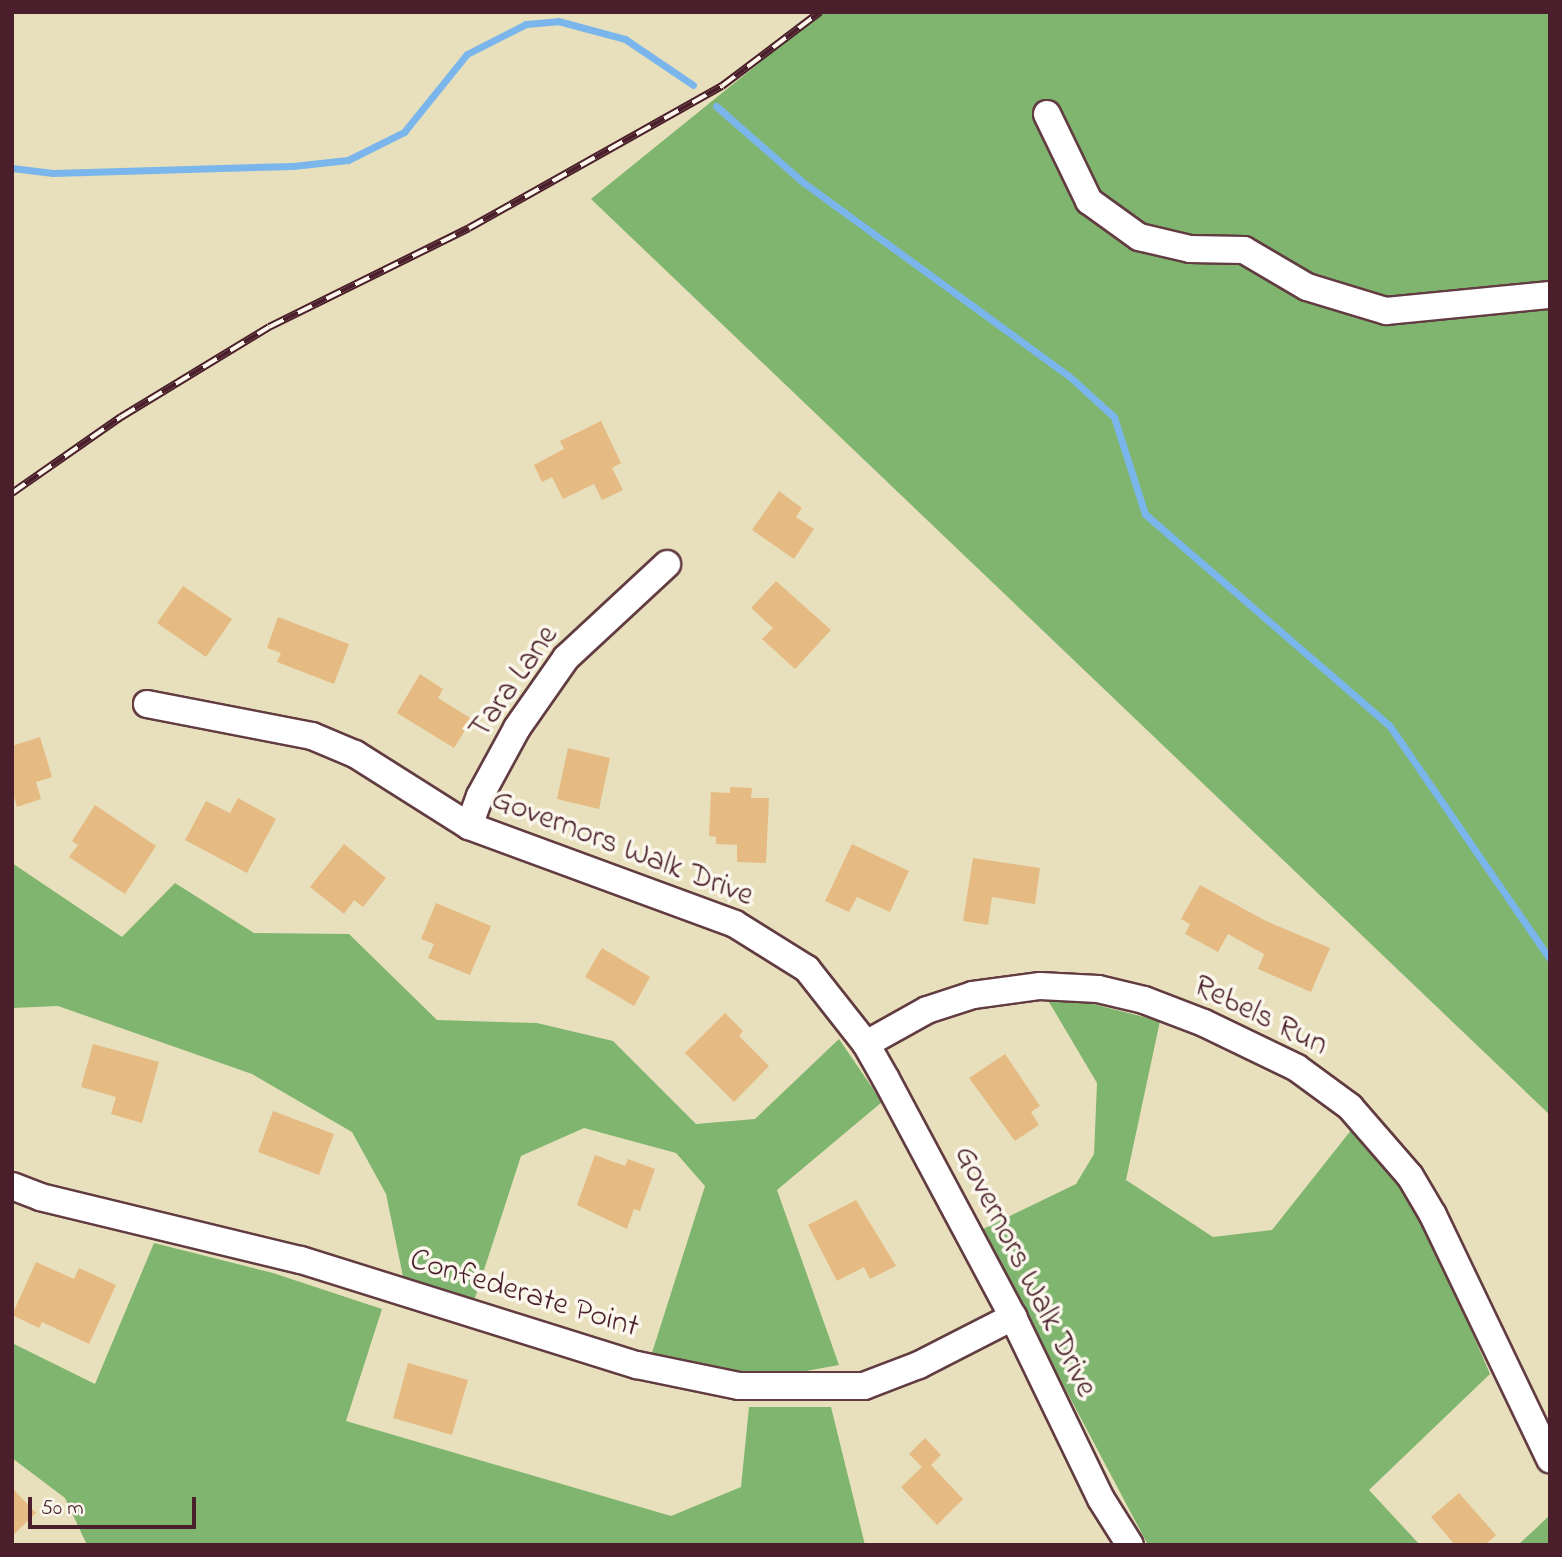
<!DOCTYPE html>
<style>
body{margin:0}
#map{position:relative;width:1562px;height:1557px;overflow:hidden;background:#e8e0bc;font-family:"Indie Flower",sans-serif}
div>[style]{position:absolute}
.forest>*{inset:0;background:#80b570}
.stream>*{height:7px;margin:-3.5px;padding:0 3.5px;transform-origin:3.5px;border-radius:3.5px;background:#7ab6ec}
.building>*{inset:0;background:#e5bb83}
.roads{filter:drop-shadow(2px 0 #623c41) drop-shadow(-2px 0 #623c41) drop-shadow(0 2px #623c41) drop-shadow(0 -2px #623c41)}
.street>*{height:26px;margin:-13px;padding:0 13px;transform-origin:13px;border-radius:13px;background:#fff}
.rail>*{height:8px;margin-top:-4px;transform-origin:0;background:repeating-linear-gradient(90deg,#fbf7ec 0 16px,#4a1f2b 0 32px);box-sizing:border-box;border-block:2px solid #4a1f2b}
span{translate:-50% -50%;white-space:nowrap;text-align:center;line-height:1.15;-webkit-text-stroke:7px #fbf7ec;paint-order:stroke}
.street-label{font-size:32px;color:#4a1f2b}
.frame{position:absolute;inset:0;border:14px solid #4a1f2b;pointer-events:none}
.scale{position:absolute;left:28px;top:1497px;width:168px;height:32px;box-sizing:border-box;border:4px solid #4a1f2b;border-top:0;padding-left:9px;font-size:21px;line-height:24px;white-space:nowrap;color:#4a1f2b;-webkit-text-stroke:5px #fbf7ec;paint-order:stroke}
</style>
<div id="map">
<div class="forest">
<div style="clip-path:polygon(822px 12px,1550px 12px,1550px 1115px,591px 199px)"></div>
<div style="clip-path:polygon(12px 863px,122px 937px,175px 883px,254px 933px,349px 934px,437px 1020px,537px 1023px,613px 1041px,696px 1124px,755px 1119px,839px 1039px,882px 1102px,777px 1190px,839px 1365px,784px 1375px,734px 1376px,651px 1356px,705px 1186px,676px 1153px,584px 1128px,521px 1156px,473px 1304px,405px 1286px,386px 1194px,352px 1132px,252px 1074px,58px 1006px,12px 1008px)"></div>
<div style="clip-path:polygon(1049px 1002px,1085px 1002px,1160px 1021px,1126px 1180px,1213px 1237px,1272px 1230px,1352px 1129px,1397px 1180px,1433px 1241px,1490px 1374px,1369px 1490px,1420px 1545px,1148px 1545px,981px 1230px,1076px 1184px,1094px 1154px,1097px 1083px)"></div>
<div style="clip-path:polygon(154px 1243px,273px 1273px,382px 1309px,346px 1421px,671px 1516px,741px 1487px,749px 1407px,831px 1407px,865px 1545px,87px 1545px,65px 1498px,12px 1458px,12px 1343px,95px 1384px)"></div>
<div style="clip-path:polygon(1550px 1515px,1550px 1545px,1518px 1545px)"></div>
</div>
<div class="stream">
<div style="left:716px;top:106px;width:117px;rotate:41.2deg"></div>
<div style="left:804px;top:183px;width:328px;rotate:36.1deg"></div>
<div style="left:1069px;top:376px;width:61px;rotate:42.3deg"></div>
<div style="left:1114px;top:417px;width:102px;rotate:72.3deg"></div>
<div style="left:1145px;top:514px;width:323px;rotate:40.9deg"></div>
<div style="left:1389px;top:725px;width:284px;rotate:55.5deg"></div>
<div style="left:12px;top:168px;width:41px;rotate:7deg"></div>
<div style="left:53px;top:173px;width:240px;rotate:-1.7deg"></div>
<div style="left:293px;top:166px;width:55px;rotate:-6.2deg"></div>
<div style="left:348px;top:160px;width:63px;rotate:-26.6deg"></div>
<div style="left:404px;top:132px;width:100px;rotate:-51.1deg"></div>
<div style="left:467px;top:54px;width:66px;rotate:-27deg"></div>
<div style="left:526px;top:24px;width:32px;rotate:-5deg"></div>
<div style="left:558px;top:21px;width:69px;rotate:15deg"></div>
<div style="left:625px;top:39px;width:82px;rotate:34.1deg"></div>
</div>
<div class="building">
<div style="clip-path:polygon(601px 421px,621px 463px,612px 468px,623px 490px,602px 500px,594px 484px,563px 499px,552px 477px,542px 482px,534px 465px,564px 449px,560px 441px)"></div>
<div style="clip-path:polygon(779px 491px,802px 508px,796px 517px,814px 529px,794px 559px,752px 530px)"></div>
<div style="clip-path:polygon(776px 581px,831px 630px,795px 669px,762px 639px,773px 628px,751px 608px)"></div>
<div style="clip-path:polygon(183px 586px,232px 619px,206px 657px,157px 623px)"></div>
<div style="clip-path:polygon(278px 617px,349px 644px,334px 684px,277px 662px,281px 653px,267px 648px)"></div>
<div style="clip-path:polygon(420px 674px,443px 689px,438px 698px,472px 719px,454px 748px,397px 713px)"></div>
<div style="clip-path:polygon(40px 737px,52px 777px,36px 782px,41px 799px,17px 807px,12px 790px,12px 746px)"></div>
<div style="clip-path:polygon(568px 748px,610px 758px,599px 809px,557px 799px)"></div>
<div style="clip-path:polygon(730px 787px,752px 788px,751px 798px,769px 798px,766px 863px,737px 862px,737px 845px,716px 844px,716px 837px,709px 836px,711px 792px,730px 793px)"></div>
<div style="clip-path:polygon(238px 798px,276px 819px,247px 873px,185px 840px,206px 801px,230px 813px)"></div>
<div style="clip-path:polygon(95px 805px,156px 846px,125px 894px,69px 857px,78px 845px,72px 841px)"></div>
<div style="clip-path:polygon(344px 844px,386px 878px,363px 907px,354px 900px,344px 914px,310px 887px)"></div>
<div style="clip-path:polygon(852px 844px,909px 871px,890px 912px,857px 897px,849px 912px,825px 901px)"></div>
<div style="clip-path:polygon(973px 858px,1040px 868px,1035px 904px,992px 897px,988px 925px,963px 921px)"></div>
<div style="clip-path:polygon(1200px 885px,1266px 921px,1330px 948px,1311px 992px,1258px 969px,1264px 954px,1228px 934px,1218px 952px,1185px 934px,1190px 924px,1181px 919px)"></div>
<div style="clip-path:polygon(436px 903px,491px 926px,470px 975px,428px 958px,434px 944px,421px 939px)"></div>
<div style="clip-path:polygon(602px 948px,650px 977px,634px 1006px,585px 977px)"></div>
<div style="clip-path:polygon(725px 1013px,743px 1031px,739px 1036px,769px 1066px,734px 1102px,685px 1053px)"></div>
<div style="clip-path:polygon(93px 1044px,159px 1062px,142px 1123px,111px 1114px,116px 1097px,81px 1087px)"></div>
<div style="clip-path:polygon(1005px 1054px,1040px 1106px,1031px 1112px,1039px 1125px,1015px 1141px,969px 1078px)"></div>
<div style="clip-path:polygon(273px 1111px,334px 1134px,319px 1175px,258px 1152px)"></div>
<div style="clip-path:polygon(595px 1155px,625px 1166px,628px 1159px,655px 1169px,640px 1211px,634px 1209px,627px 1229px,577px 1205px)"></div>
<div style="clip-path:polygon(856px 1200px,896px 1266px,870px 1279px,864px 1267px,837px 1281px,808px 1225px)"></div>
<div style="clip-path:polygon(36px 1262px,74px 1279px,79px 1268px,116px 1285px,89px 1344px,42px 1322px,39px 1328px,12px 1315px)"></div>
<div style="clip-path:polygon(408px 1363px,468px 1380px,452px 1435px,393px 1418px)"></div>
<div style="clip-path:polygon(925px 1438px,941px 1455px,931px 1465px,963px 1499px,937px 1525px,901px 1487px,922px 1467px,909px 1454px)"></div>
<div style="clip-path:polygon(12px 1488px,36px 1513px,12px 1536px)"></div>
<div style="clip-path:polygon(1459px 1493px,1496px 1535px,1485px 1545px,1455px 1545px,1431px 1517px)"></div>
</div>
<div class="roads">
<div class="street">
<div style="left:1047px;top:114px;width:97px;rotate:64.2deg"></div>
<div style="left:1089px;top:201px;width:62px;rotate:35.8deg"></div>
<div style="left:1139px;top:237px;width:52px;rotate:13.2deg"></div>
<div style="left:1190px;top:249px;width:54px;rotate:1.1deg"></div>
<div style="left:1244px;top:250px;width:73px;rotate:30.4deg"></div>
<div style="left:1307px;top:287px;width:83px;rotate:16.9deg"></div>
<div style="left:1386px;top:311px;width:165px;rotate:-5.6deg"></div>
<div style="left:147px;top:704px;width:168px;rotate:11deg"></div>
<div style="left:312px;top:736px;width:47px;rotate:22.7deg"></div>
<div style="left:355px;top:754px;width:135px;rotate:32.3deg"></div>
<div style="left:469px;top:826px;width:283px;rotate:20.2deg"></div>
<div style="left:735px;top:924px;width:85px;rotate:32deg"></div>
<div style="left:807px;top:969px;width:95px;rotate:51.8deg"></div>
<div style="left:866px;top:1044px;width:40px;rotate:60.3deg"></div>
<div style="left:886px;top:1079px;width:270px;rotate:61.9deg"></div>
<div style="left:1013px;top:1317px;width:202px;rotate:64.2deg"></div>
<div style="left:1101px;top:1499px;width:54px;rotate:57.8deg"></div>
<div style="left:469px;top:826px;width:32px;rotate:-70deg"></div>
<div style="left:480px;top:796px;width:77px;rotate:-61.4deg"></div>
<div style="left:517px;top:728px;width:85px;rotate:-55deg"></div>
<div style="left:566px;top:658px;width:138px;rotate:-42.9deg"></div>
<div style="left:866px;top:1044px;width:70px;rotate:-29.1deg"></div>
<div style="left:927px;top:1010px;width:48px;rotate:-18.1deg"></div>
<div style="left:973px;top:995px;width:68px;rotate:-7.7deg"></div>
<div style="left:1040px;top:986px;width:58px;rotate:3deg"></div>
<div style="left:1098px;top:989px;width:47px;rotate:13.4deg"></div>
<div style="left:1144px;top:1000px;width:64px;rotate:21deg"></div>
<div style="left:1204px;top:1023px;width:103px;rotate:25.8deg"></div>
<div style="left:1297px;top:1068px;width:66px;rotate:36.3deg"></div>
<div style="left:1350px;top:1107px;width:91px;rotate:49deg"></div>
<div style="left:1410px;top:1176px;width:45px;rotate:59.5deg"></div>
<div style="left:1433px;top:1215px;width:271px;rotate:64.4deg"></div>
<div style="left:12px;top:1186px;width:30px;rotate:21deg"></div>
<div style="left:40px;top:1197px;width:268px;rotate:13.6deg"></div>
<div style="left:301px;top:1260px;width:352px;rotate:17.4deg"></div>
<div style="left:637px;top:1365px;width:104px;rotate:11.6deg"></div>
<div style="left:739px;top:1386px;width:125px"></div>
<div style="left:864px;top:1386px;width:59px;rotate:-20.9deg"></div>
<div style="left:919px;top:1365px;width:106px;rotate:-27.1deg"></div>
</div>
</div>
<div class="rail">
<div style="left:12px;top:493px;width:133px;rotate:-34.9deg"></div>
<div style="left:121px;top:417px;width:173px;rotate:-31.3deg"></div>
<div style="left:269px;top:327px;width:223px;rotate:-26.3deg"></div>
<div style="left:469px;top:228px;width:290px;rotate:-29.3deg"></div>
<div style="left:722px;top:86px;width:123px;rotate:-37.1deg"></div>
</div>
<div class="street-label">
<span style="left:515px;top:683px;rotate:-55deg">Tara Lane</span>
<span style="left:622px;top:849px;rotate:21deg">Governors Walk Drive</span>
<span style="left:1260px;top:1017px;rotate:26deg">Rebels Run</span>
<span style="left:1024px;top:1272px;rotate:63deg">Governors Walk Drive</span>
<span style="left:524px;top:1295px;rotate:17deg">Confederate Point</span>
</div>
<div class="frame"></div>
<div class="scale">50 m</div>
</div>
